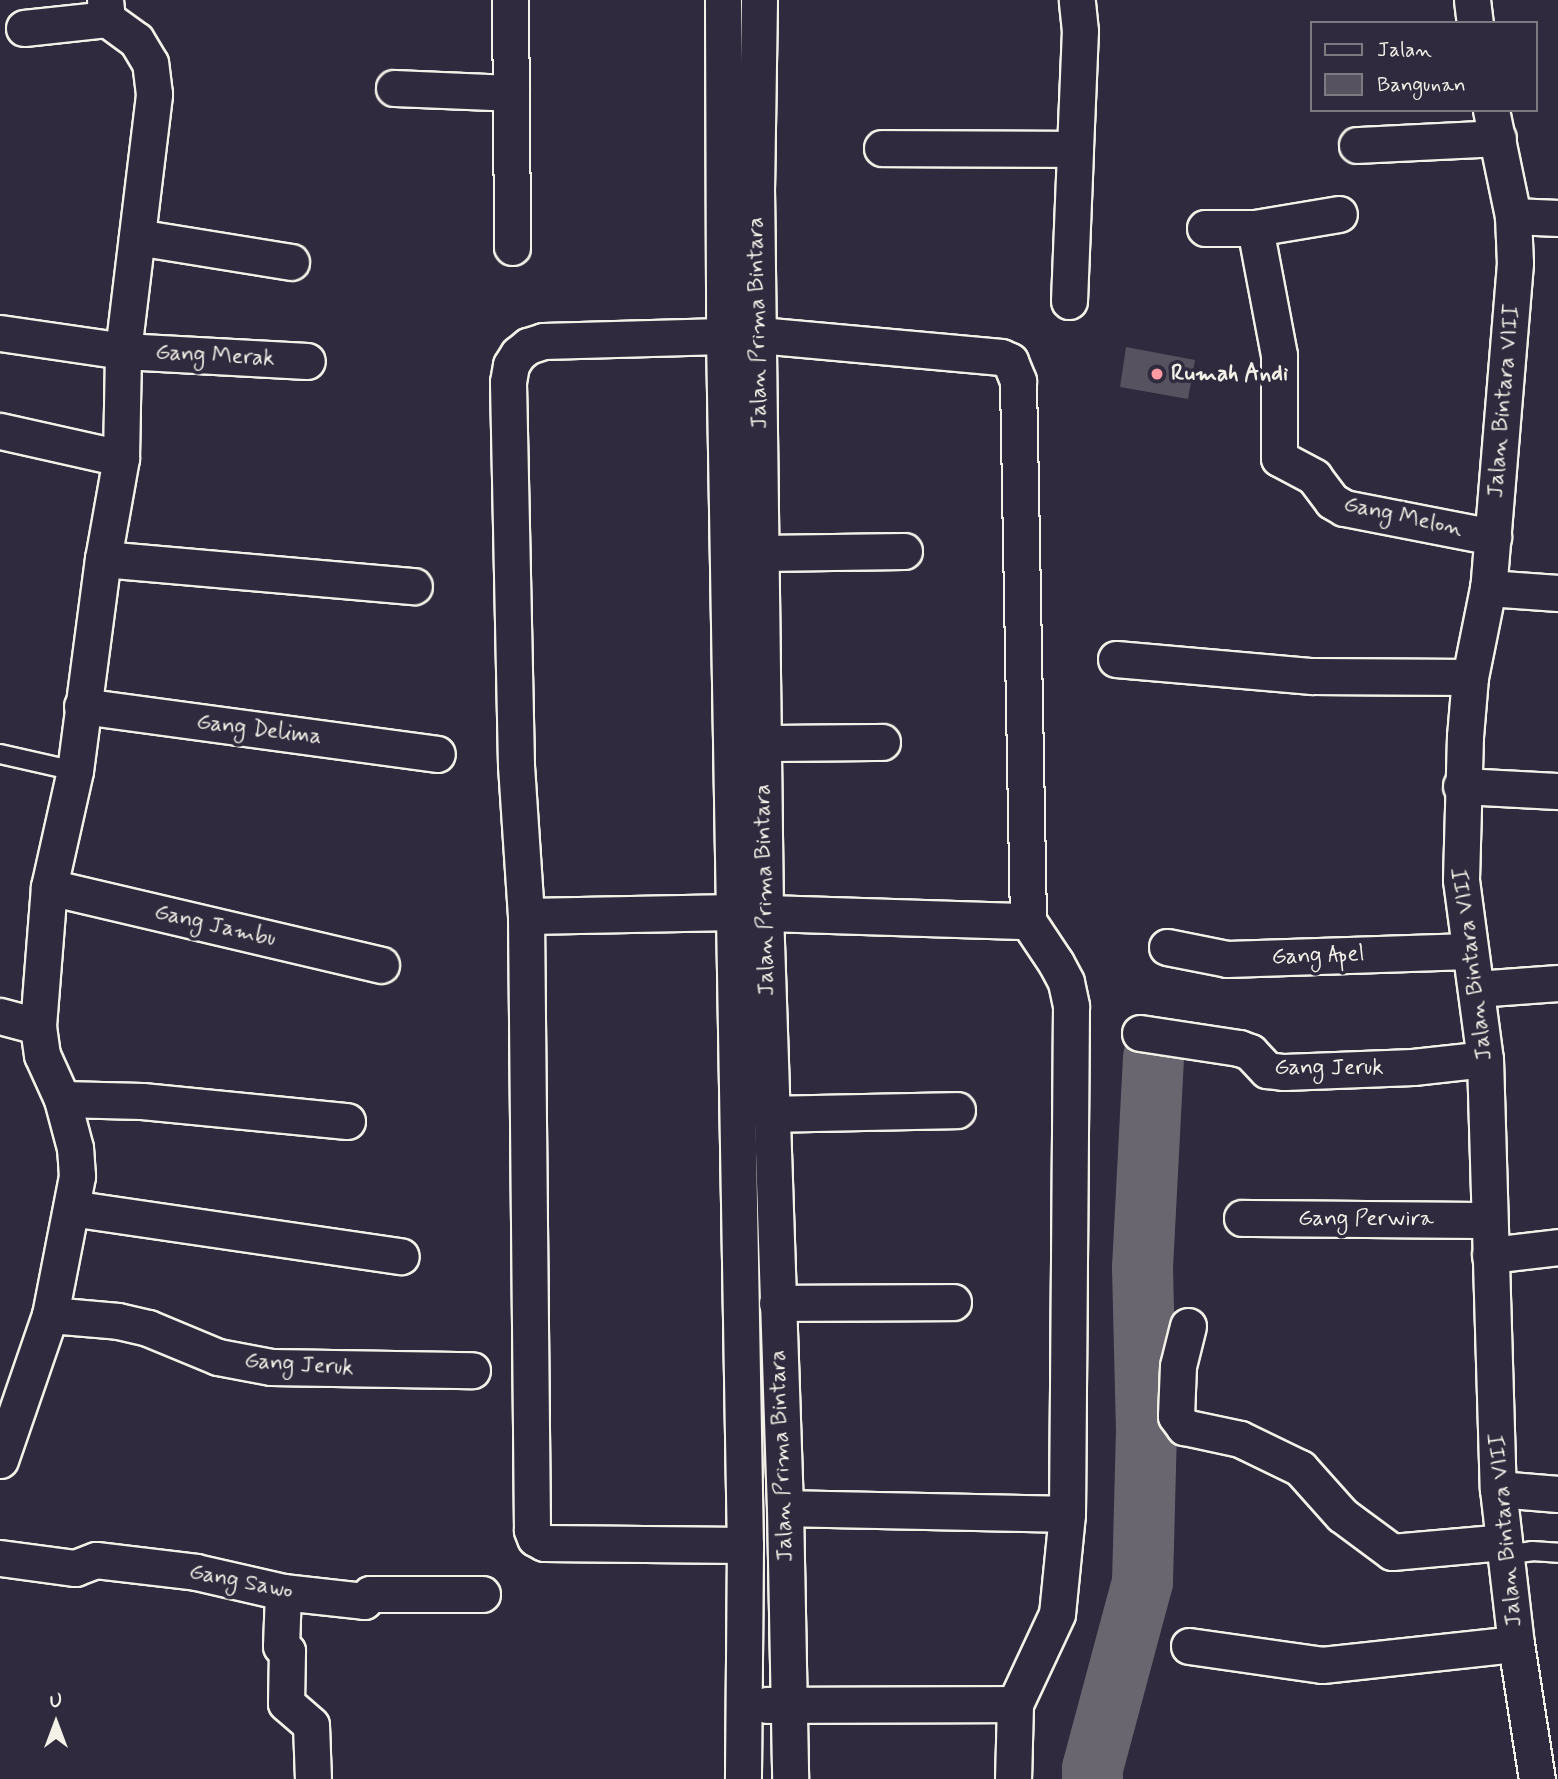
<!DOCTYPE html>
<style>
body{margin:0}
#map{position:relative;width:1558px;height:1779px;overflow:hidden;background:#2f2a3d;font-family:Mynerve,sans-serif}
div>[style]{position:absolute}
.river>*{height:61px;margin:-30.5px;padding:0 30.5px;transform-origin:30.5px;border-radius:30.5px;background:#6a6670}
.building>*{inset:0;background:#56525f}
.roads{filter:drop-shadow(2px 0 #f4f1e8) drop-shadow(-2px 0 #f4f1e8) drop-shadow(0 2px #f4f1e8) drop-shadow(0 -2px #f4f1e8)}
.service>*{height:18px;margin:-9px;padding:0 9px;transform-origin:9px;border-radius:9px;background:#2f2a3d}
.minor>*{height:35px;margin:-17.5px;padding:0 17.5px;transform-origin:17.5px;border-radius:17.5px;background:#2f2a3d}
.dots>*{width:19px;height:19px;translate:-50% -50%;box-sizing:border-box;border:4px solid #2f2a3d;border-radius:50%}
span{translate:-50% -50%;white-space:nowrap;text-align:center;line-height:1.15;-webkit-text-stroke:7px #2f2a3d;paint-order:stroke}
.street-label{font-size:23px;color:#f4f1e8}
.poi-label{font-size:23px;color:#f4f1e8;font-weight:700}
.left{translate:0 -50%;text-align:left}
.legend{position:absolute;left:1310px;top:21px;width:228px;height:91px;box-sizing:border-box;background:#2f2a3d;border:2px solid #7e7a81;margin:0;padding:9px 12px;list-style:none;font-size:21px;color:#f4f1e8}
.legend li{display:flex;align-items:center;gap:14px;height:35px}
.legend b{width:35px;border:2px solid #7e7a81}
.north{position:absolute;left:21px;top:1688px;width:70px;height:70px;-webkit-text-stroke:5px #2f2a3d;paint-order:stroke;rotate:0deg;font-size:19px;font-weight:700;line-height:28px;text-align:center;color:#f4f1e8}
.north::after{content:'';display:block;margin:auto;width:24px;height:32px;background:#f4f1e8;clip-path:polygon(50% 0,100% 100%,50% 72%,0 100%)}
</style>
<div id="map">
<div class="river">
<div style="left:1092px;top:1779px;width:11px;rotate:-90deg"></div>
<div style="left:1092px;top:1768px;width:193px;rotate:-75deg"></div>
<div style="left:1142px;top:1582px;width:151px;rotate:-88.5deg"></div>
<div style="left:1146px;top:1431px;width:164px;rotate:-91.4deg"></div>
<div style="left:1142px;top:1267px;width:211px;rotate:-87deg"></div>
</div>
<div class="building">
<div style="clip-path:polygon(1126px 347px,1195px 360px,1188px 399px,1120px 387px)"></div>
</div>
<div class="roads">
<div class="service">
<div style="left:0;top:754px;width:77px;rotate:12.8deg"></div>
<div style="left:1505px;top:1555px;width:27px;rotate:-8deg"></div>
<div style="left:1532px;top:1551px;width:26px;rotate:4deg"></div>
</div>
<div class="minor">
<div style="left:510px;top:0;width:247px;rotate:89.5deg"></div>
<div style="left:723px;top:0;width:335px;rotate:89.8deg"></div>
<div style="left:724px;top:335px;width:1210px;rotate:89.01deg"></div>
<div style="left:745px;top:1545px;width:234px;rotate:90.5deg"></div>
<div style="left:759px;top:0;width:188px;rotate:90.9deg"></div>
<div style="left:756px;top:188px;width:724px;rotate:89.29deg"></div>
<div style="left:765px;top:912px;width:596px;rotate:88.08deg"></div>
<div style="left:785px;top:1508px;width:271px;rotate:88.9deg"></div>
<div style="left:1472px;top:0;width:23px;rotate:83deg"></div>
<div style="left:24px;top:28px;width:83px;rotate:-6.2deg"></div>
<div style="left:107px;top:19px;width:19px;rotate:-96deg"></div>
<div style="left:394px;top:88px;width:117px;rotate:2.4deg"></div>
<div style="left:1491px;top:110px;width:108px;rotate:78.3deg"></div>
<div style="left:1513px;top:216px;width:47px;rotate:87.6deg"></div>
<div style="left:1515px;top:263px;width:326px;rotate:94.7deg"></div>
<div style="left:1488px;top:588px;width:91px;rotate:101.4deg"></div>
<div style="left:1470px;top:677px;width:59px;rotate:94.8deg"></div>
<div style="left:1465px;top:736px;width:144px;rotate:91.6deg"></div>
<div style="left:1461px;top:880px;width:181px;rotate:82.4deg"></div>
<div style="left:1485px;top:1059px;width:430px;rotate:88.3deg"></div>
<div style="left:1498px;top:1489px;width:156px;rotate:83.4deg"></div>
<div style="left:1516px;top:1644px;width:137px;rotate:81.2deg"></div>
<div style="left:1357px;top:145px;width:141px;rotate:-2.8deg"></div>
<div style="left:882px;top:148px;width:193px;rotate:0.3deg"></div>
<div style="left:1075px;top:149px;width:118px;rotate:-87.6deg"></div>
<div style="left:1080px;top:31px;width:31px;rotate:-96deg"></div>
<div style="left:1513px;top:216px;width:45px;rotate:2.5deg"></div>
<div style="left:1205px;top:228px;width:50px"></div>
<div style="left:1255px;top:228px;width:85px;rotate:-9.5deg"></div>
<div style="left:1255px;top:228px;width:129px;rotate:79.3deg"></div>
<div style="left:1279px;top:355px;width:103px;rotate:90deg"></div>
<div style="left:1279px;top:458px;width:40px;rotate:28deg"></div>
<div style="left:1314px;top:477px;width:30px;rotate:53deg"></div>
<div style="left:1332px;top:501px;width:14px;rotate:30deg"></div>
<div style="left:1344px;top:508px;width:152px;rotate:11deg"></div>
<div style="left:137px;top:237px;width:156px;rotate:9.2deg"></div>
<div style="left:1069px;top:301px;width:152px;rotate:-87.7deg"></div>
<div style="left:0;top:333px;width:124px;rotate:8.3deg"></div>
<div style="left:123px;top:351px;width:184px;rotate:3.1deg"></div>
<div style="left:0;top:431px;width:124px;rotate:12.6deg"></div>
<div style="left:761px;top:553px;width:143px;rotate:-0.8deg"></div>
<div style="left:103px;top:559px;width:312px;rotate:5deg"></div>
<div style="left:1488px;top:588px;width:70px;rotate:4.1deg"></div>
<div style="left:1116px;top:659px;width:197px;rotate:5deg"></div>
<div style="left:1312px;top:676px;width:158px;rotate:0.4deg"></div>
<div style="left:82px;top:706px;width:358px;rotate:7.7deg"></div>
<div style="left:763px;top:743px;width:119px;rotate:-0.5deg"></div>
<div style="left:1461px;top:786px;width:97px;rotate:3deg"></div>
<div style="left:49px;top:887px;width:341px;rotate:13.2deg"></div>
<div style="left:526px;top:916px;width:209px;rotate:-1.1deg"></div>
<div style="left:735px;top:912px;width:293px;rotate:1.8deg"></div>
<div style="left:1028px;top:921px;width:50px;rotate:56.3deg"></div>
<div style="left:1056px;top:963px;width:21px;rotate:62deg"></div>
<div style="left:1066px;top:982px;width:25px;rotate:78deg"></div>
<div style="left:1071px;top:1006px;width:508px;rotate:90.45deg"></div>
<div style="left:1067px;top:1514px;width:100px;rotate:95.7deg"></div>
<div style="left:1057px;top:1614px;width:99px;rotate:115deg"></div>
<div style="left:1015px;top:1704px;width:75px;rotate:91.5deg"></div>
<div style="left:1167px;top:947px;width:61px;rotate:11.3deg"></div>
<div style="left:1227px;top:959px;width:243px;rotate:-1.9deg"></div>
<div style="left:1476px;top:989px;width:82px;rotate:-4.2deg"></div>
<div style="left:0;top:1016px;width:39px;rotate:15deg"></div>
<div style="left:1140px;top:1033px;width:100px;rotate:8.6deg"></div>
<div style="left:1239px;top:1048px;width:12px;rotate:20deg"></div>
<div style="left:1250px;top:1052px;width:25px;rotate:47deg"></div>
<div style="left:1267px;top:1070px;width:17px;rotate:7deg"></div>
<div style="left:1284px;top:1072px;width:129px;rotate:-2.2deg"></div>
<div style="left:1413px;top:1067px;width:72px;rotate:-6.3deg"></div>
<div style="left:62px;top:1099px;width:80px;rotate:1.4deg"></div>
<div style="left:142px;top:1101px;width:206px;rotate:5.6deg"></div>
<div style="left:770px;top:1114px;width:187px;rotate:-1.2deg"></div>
<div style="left:72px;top:1205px;width:13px;rotate:23deg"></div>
<div style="left:84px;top:1210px;width:320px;rotate:8.3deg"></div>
<div style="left:1242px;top:1218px;width:247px;rotate:0.5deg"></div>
<div style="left:1490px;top:1255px;width:68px;rotate:-6.7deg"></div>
<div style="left:777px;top:1303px;width:176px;rotate:-0.3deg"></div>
<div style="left:50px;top:1315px;width:68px;rotate:5deg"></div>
<div style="left:118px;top:1321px;width:31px;rotate:13deg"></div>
<div style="left:148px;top:1328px;width:76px;rotate:22.5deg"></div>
<div style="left:218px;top:1357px;width:54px;rotate:10.7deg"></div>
<div style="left:271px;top:1367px;width:201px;rotate:0.9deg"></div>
<div style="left:1188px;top:1326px;width:41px;rotate:104deg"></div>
<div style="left:1178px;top:1366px;width:50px;rotate:92.3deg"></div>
<div style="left:1176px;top:1416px;width:14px;rotate:54deg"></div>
<div style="left:1184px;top:1427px;width:57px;rotate:12.1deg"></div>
<div style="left:1240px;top:1439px;width:67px;rotate:25.8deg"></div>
<div style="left:1300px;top:1468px;width:63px;rotate:48.2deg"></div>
<div style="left:1342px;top:1515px;width:62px;rotate:36.5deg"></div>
<div style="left:1392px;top:1552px;width:111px;rotate:-5.1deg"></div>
<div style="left:0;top:1460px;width:153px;rotate:-71deg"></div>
<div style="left:50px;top:1315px;width:142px;rotate:-79deg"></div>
<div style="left:77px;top:1176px;width:28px;rotate:-94deg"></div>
<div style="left:75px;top:1148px;width:51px;rotate:-104.9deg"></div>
<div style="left:62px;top:1099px;width:48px;rotate:-114.4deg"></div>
<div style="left:42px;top:1055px;width:29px;rotate:-98deg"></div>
<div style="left:38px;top:1026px;width:139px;rotate:-85.5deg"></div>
<div style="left:49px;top:887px;width:119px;rotate:-77.4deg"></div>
<div style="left:75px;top:771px;width:214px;rotate:-82.5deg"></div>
<div style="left:103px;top:559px;width:103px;rotate:-79.9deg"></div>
<div style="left:121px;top:458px;width:107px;rotate:-88.9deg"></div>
<div style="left:123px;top:351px;width:259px;rotate:-83.1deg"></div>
<div style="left:154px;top:94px;width:31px;rotate:-97deg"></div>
<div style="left:150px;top:63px;width:27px;rotate:-121deg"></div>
<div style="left:136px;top:40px;width:36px;rotate:-144deg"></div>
<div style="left:1498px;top:1489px;width:60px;rotate:4.8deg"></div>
<div style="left:785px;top:1508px;width:282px;rotate:1.2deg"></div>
<div style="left:745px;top:1545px;width:201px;rotate:-179.4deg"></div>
<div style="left:544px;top:1543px;width:10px;rotate:-151deg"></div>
<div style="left:535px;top:1538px;width:9px;rotate:-111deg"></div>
<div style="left:532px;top:1530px;width:614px;rotate:-90.56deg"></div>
<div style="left:526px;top:916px;width:151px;rotate:-93.8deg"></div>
<div style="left:516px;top:765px;width:383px;rotate:-91.2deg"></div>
<div style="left:508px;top:382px;width:17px;rotate:-80deg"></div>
<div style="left:511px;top:365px;width:13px;rotate:-58deg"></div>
<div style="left:518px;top:354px;width:13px;rotate:-39deg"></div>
<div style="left:528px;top:346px;width:16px;rotate:-18deg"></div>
<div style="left:543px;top:341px;width:216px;rotate:-1.6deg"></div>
<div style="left:759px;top:335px;width:243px;rotate:5.2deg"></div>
<div style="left:1001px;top:357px;width:10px;rotate:24deg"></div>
<div style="left:1010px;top:361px;width:22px;rotate:68deg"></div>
<div style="left:1018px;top:381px;width:540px;rotate:88.94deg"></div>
<div style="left:0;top:1558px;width:76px;rotate:7.6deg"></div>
<div style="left:75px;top:1568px;width:22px;rotate:-21deg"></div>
<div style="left:96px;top:1560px;width:101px;rotate:6.8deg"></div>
<div style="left:196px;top:1572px;width:89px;rotate:12.9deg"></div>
<div style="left:283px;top:1592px;width:81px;rotate:6.3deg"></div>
<div style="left:364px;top:1601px;width:9px;rotate:-49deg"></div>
<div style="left:370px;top:1594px;width:112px"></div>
<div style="left:283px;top:1592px;width:54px;rotate:92.1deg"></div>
<div style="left:281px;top:1646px;width:8px;rotate:40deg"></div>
<div style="left:287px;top:1651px;width:52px;rotate:91.1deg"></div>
<div style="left:286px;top:1703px;width:33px;rotate:41deg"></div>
<div style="left:311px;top:1725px;width:54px;rotate:87.9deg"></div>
<div style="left:1189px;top:1646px;width:134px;rotate:8.1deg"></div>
<div style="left:1322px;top:1665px;width:195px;rotate:-6.2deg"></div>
<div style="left:767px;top:1705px;width:248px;rotate:-0.2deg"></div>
</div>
</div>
<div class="dots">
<div style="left:1157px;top:374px;background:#ff9aa2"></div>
</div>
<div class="street-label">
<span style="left:758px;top:323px;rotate:-91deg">Jalan Prima Bintara</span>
<span style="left:215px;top:356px;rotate:3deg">Gang Merak</span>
<span style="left:1504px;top:401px;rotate:-85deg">Jalan Bintara VIII</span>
<span style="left:1403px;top:517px;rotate:12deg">Gang Melon</span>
<span style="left:259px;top:730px;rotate:7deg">Gang Delima</span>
<span style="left:765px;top:890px;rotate:-91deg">Jalan Prima Bintara</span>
<span style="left:215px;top:926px;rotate:13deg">Gang Jambu</span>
<span style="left:1318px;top:956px;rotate:-2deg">Gang Apel</span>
<span style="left:1473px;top:964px;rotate:-97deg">Jalan Bintara VIII</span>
<span style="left:1329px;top:1068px">Gang Jeruk</span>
<span style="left:1366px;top:1219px">Gang Perwira</span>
<span style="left:299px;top:1365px;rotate:4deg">Gang Jeruk</span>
<span style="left:782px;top:1456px;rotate:-92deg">Jalan Prima Bintara</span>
<span style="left:1506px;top:1530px;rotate:-95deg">Jalan Bintara VIII</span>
<span style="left:241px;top:1582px;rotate:11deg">Gang Sawo</span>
</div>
<div class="poi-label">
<span class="left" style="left:1171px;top:374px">Rumah Andi</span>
</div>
<ul class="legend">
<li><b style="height:9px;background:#2f2a3d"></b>Jalan</li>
<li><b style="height:19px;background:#56525f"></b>Bangunan</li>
</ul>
<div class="north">U</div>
</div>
